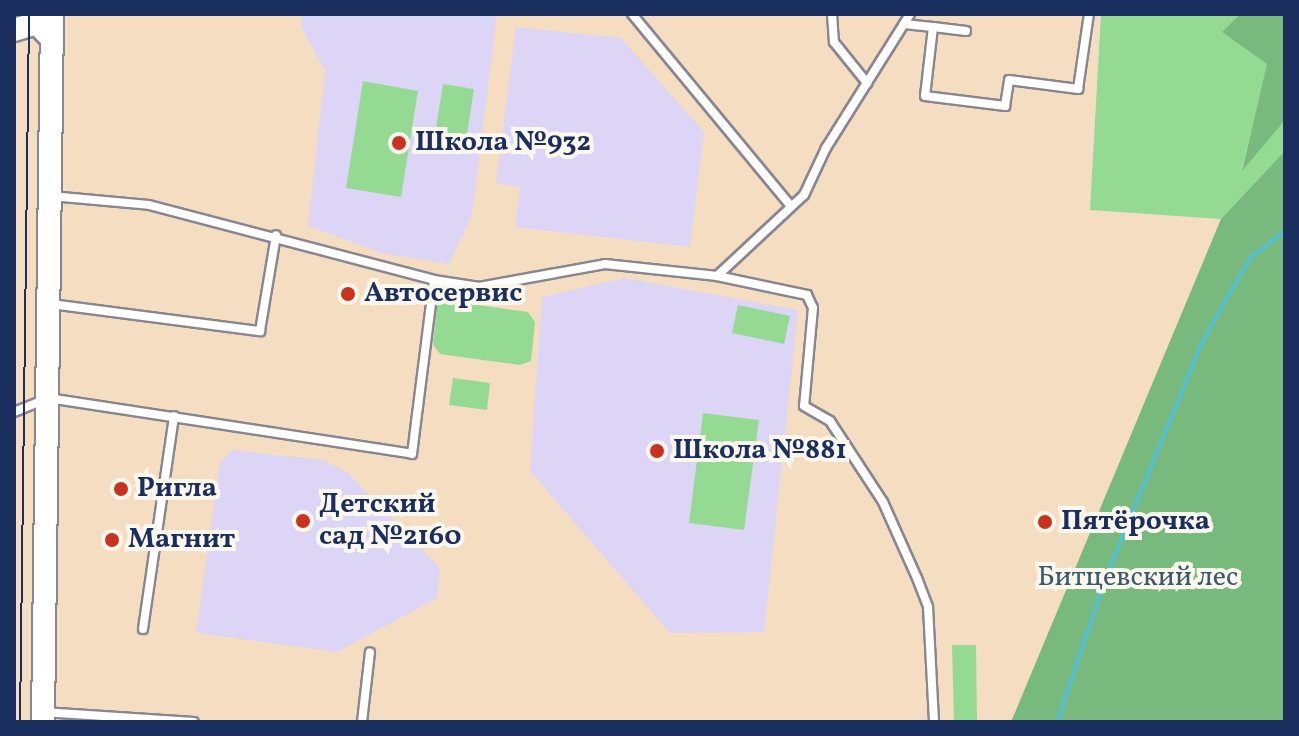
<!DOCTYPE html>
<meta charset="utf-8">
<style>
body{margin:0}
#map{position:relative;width:1299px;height:736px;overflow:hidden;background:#f5ddc1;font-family:Vollkorn,serif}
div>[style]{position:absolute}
.built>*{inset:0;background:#dcd5f6}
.green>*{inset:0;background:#95da93}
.forest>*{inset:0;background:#78ba7d}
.stream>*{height:4px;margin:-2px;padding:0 2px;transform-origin:2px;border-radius:2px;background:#55c0d0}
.roads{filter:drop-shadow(2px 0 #888690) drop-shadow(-2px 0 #888690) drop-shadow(0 2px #888690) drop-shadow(0 -2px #888690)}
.lane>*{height:8px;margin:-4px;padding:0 4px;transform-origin:4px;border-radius:4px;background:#fff}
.secondary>*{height:22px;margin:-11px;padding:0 11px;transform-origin:11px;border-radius:11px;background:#fff}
.tram>*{height:2px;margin:-1px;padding:0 1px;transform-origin:1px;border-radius:1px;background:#1b2f5e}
.dots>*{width:22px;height:22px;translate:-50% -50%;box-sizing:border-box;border:4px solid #fbf7ec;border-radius:50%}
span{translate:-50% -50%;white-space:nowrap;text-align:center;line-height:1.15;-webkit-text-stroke:8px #fbf7ec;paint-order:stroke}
.poi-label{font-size:28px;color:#1b2f5e;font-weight:700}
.left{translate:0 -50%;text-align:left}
.park-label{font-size:28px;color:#3a5a6b}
.frame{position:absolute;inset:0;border:16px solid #1b2f5e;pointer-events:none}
</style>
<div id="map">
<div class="built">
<div style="clip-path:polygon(302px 14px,497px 14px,472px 215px,449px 264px,382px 253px,308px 226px,325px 71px,301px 26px)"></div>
<div style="clip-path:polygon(516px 27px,621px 38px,704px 132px,690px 247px,515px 227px,520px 187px,496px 183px)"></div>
<div style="clip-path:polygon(624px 278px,798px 310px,764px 632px,670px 633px,530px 471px,542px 297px)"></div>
<div style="clip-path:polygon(232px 450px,323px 460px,348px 473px,440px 568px,437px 598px,337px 652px,196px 633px,220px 462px)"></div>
</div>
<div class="green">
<div style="clip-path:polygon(1101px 14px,1240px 14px,1222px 32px,1268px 63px,1242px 169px,1285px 120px,1285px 152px,1221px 219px,1090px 210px)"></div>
<div style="clip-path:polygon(363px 81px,418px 91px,401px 197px,346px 188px)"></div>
<div style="clip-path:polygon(443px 84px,474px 89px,466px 140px,435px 135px)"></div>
<div style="clip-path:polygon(450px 301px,528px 312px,535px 322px,531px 361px,520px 365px,440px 354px,433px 345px,437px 306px)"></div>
<div style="clip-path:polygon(738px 305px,790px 316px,784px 344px,732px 333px)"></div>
<div style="clip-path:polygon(453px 378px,490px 383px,487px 410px,449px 405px)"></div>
<div style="clip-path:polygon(703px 413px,759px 420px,744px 530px,689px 523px)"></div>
<div style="clip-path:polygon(952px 645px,976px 645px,977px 722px,954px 722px)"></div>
</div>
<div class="forest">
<div style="clip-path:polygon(1240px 14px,1285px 14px,1285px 120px,1242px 171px,1267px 64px,1222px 32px)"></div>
<div style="clip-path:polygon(1285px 151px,1285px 722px,1011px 722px,1221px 219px)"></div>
</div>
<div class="stream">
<div style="left:1057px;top:722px;width:148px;rotate:-71.4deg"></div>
<div style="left:1104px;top:582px;width:259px;rotate:-67.8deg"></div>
<div style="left:1202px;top:342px;width:97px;rotate:-60.3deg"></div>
<div style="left:1250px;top:258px;width:44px;rotate:-37.6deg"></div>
</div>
<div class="roads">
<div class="lane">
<div style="left:632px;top:14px;width:249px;rotate:50.4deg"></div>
<div style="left:832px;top:14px;width:28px;rotate:86deg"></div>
<div style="left:834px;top:42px;width:53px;rotate:51.2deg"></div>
<div style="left:904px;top:24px;width:29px;rotate:6deg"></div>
<div style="left:966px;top:31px;width:33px;rotate:-173deg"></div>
<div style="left:933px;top:27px;width:69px;rotate:96.6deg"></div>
<div style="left:925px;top:96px;width:81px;rotate:7.1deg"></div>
<div style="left:1005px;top:106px;width:26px;rotate:-81deg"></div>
<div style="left:1009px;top:80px;width:70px;rotate:7.4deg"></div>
<div style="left:1078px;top:89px;width:76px;rotate:-81.7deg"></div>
<div style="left:51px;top:196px;width:98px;rotate:5.2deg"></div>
<div style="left:149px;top:205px;width:295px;rotate:14.7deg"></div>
<div style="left:434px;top:280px;width:46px;rotate:8.8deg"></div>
<div style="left:479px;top:287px;width:128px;rotate:-10.3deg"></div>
<div style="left:605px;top:264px;width:113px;rotate:6.1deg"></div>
<div style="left:717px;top:276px;width:92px;rotate:11.9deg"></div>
<div style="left:807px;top:295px;width:14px;rotate:65deg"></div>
<div style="left:813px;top:308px;width:98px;rotate:95.2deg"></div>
<div style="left:804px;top:406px;width:30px;rotate:30deg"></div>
<div style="left:830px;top:421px;width:97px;rotate:56.8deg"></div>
<div style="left:883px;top:502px;width:83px;rotate:65.9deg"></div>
<div style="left:917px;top:578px;width:31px;rotate:69deg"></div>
<div style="left:928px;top:607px;width:115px;rotate:87deg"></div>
<div style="left:717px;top:276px;width:119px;rotate:-43deg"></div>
<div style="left:804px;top:195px;width:52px;rotate:-64.9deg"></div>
<div style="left:826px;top:148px;width:158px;rotate:-57.9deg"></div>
<div style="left:51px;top:304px;width:211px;rotate:7.4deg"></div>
<div style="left:260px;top:331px;width:97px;rotate:-80.5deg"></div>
<div style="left:14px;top:412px;width:37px;rotate:-22deg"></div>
<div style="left:48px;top:398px;width:368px;rotate:8.7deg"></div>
<div style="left:412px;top:454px;width:175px;rotate:-82.8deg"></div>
<div style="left:143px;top:629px;width:215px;rotate:-81.7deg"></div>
<div style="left:43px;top:712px;width:151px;rotate:3.8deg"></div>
<div style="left:362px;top:722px;width:70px;rotate:-83.5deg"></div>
</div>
<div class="secondary">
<div style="left:14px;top:30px;width:24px;rotate:-17deg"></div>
<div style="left:37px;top:23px;width:21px;rotate:47deg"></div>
<div style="left:43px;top:722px;width:708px;rotate:-89.27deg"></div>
</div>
</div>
<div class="tram">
<div style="left:20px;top:722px;width:708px;rotate:-89.27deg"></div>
</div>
<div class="dots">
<div style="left:399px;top:143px;background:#c8321e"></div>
<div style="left:348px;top:294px;background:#c8321e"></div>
<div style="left:657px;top:451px;background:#c8321e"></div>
<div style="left:121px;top:489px;background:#c8321e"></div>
<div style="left:303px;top:521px;background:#c8321e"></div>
<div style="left:1045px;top:522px;background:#c8321e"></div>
<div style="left:112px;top:540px;background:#c8321e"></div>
</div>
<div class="poi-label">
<span class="left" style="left:415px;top:143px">Школа №932</span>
<span class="left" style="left:364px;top:294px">Автосервис</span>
<span class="left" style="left:673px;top:451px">Школа №881</span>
<span class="left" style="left:137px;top:489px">Ригла</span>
<span class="left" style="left:319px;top:521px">Детский<br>сад №2160</span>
<span class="left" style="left:1061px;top:522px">Пятёрочка</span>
<span class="left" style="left:128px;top:540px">Магнит</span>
</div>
<div class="park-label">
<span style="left:1138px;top:578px">Битцевский лес</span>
</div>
<div class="frame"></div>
</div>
